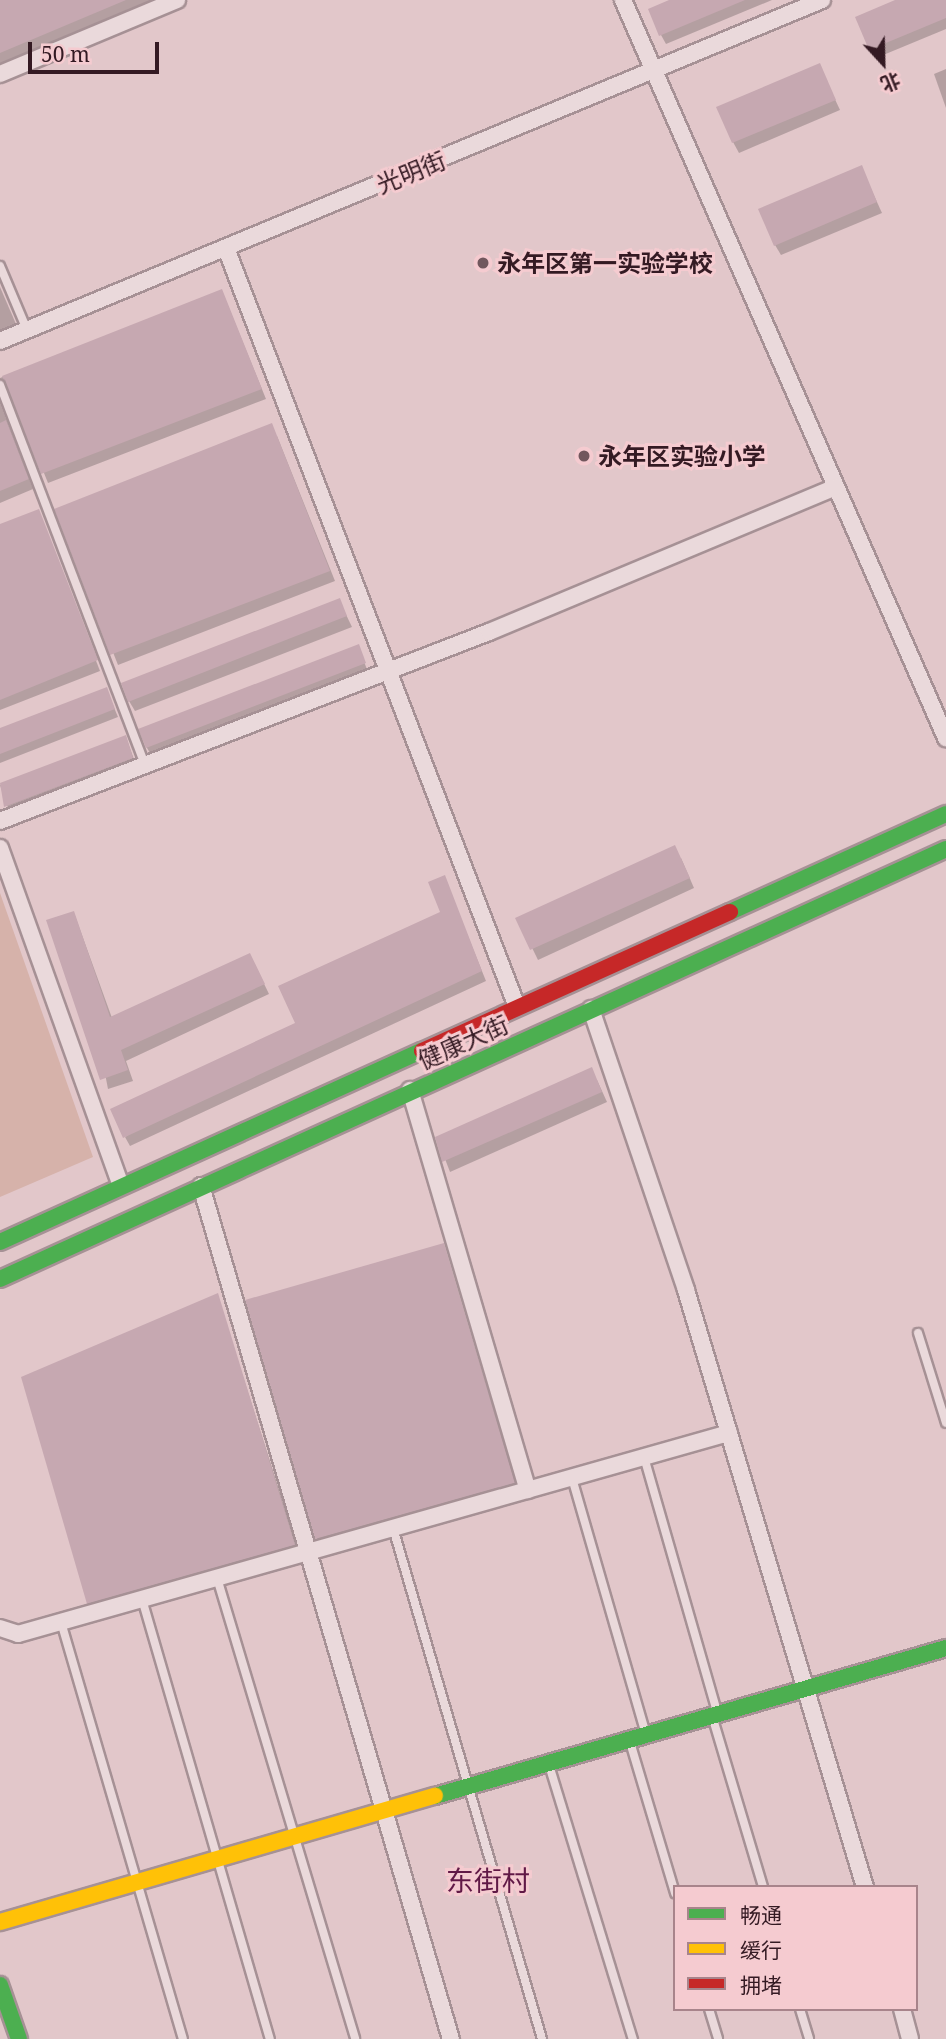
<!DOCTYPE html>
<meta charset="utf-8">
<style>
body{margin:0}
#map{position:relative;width:946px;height:2039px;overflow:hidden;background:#e2c7ca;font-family:"Noto Serif","Noto Sans SC",serif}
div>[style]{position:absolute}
.green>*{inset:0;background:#d6b2aa}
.shadow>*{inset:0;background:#0003}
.building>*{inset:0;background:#c6a8b1}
.roads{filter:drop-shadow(2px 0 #a69195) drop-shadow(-2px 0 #a69195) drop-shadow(0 2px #a69195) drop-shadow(0 -2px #a69195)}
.lane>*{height:8px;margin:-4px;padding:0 4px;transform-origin:4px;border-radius:4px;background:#ead9db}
.street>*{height:16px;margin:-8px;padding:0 8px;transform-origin:8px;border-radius:8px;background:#ead9db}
.fast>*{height:16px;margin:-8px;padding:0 8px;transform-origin:8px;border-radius:8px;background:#4caf50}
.slow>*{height:16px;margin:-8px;padding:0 8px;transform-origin:8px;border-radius:8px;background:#ffc107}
.jam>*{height:16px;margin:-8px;padding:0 8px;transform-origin:8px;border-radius:8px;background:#c62828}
.dots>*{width:19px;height:19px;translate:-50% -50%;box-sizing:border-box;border:4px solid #f5cbd0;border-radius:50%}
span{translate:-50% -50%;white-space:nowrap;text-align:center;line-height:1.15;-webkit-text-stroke:6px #f5cbd0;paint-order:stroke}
.street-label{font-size:24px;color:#341a23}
.poi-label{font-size:24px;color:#341a23;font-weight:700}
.left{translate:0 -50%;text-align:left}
.quarter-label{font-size:28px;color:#611946}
.legend{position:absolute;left:673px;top:1885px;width:245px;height:126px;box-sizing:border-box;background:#f5cbd0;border:2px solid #a8848b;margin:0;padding:9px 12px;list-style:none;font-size:21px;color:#341a23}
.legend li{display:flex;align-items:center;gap:14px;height:35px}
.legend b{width:35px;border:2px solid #a8848b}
.north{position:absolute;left:848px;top:28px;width:70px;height:70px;-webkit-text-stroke:5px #f5cbd0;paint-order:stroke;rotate:158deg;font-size:19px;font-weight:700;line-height:28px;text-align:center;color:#341a23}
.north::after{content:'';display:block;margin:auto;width:24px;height:32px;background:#341a23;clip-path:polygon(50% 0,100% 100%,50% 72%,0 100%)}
.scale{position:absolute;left:28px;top:42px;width:131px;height:32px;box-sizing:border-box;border:4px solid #341a23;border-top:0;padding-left:9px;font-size:21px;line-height:24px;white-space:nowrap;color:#341a23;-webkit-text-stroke:5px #f5cbd0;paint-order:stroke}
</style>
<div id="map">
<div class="green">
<div style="clip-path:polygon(0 893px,93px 1157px,0 1197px)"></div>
</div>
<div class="shadow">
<div style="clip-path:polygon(0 0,157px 0,0 65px)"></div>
<div style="clip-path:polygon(673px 0,772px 0,666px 44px,661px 35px)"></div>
<div style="clip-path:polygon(899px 0,946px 0,946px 29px,876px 58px,858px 18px)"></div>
<div style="clip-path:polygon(819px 65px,840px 110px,739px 153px,733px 142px)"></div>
<div style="clip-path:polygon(946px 69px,946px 108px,934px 74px)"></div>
<div style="clip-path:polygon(861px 167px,882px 213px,781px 255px,775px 245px)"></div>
<div style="clip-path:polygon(0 287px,16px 324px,0 330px)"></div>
<div style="clip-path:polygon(222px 291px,266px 399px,48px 483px,11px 391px,2px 388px,0 394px,0 378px)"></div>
<div style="clip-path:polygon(0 403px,33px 489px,0 503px)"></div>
<div style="clip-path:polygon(277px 436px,335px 581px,118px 665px,57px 510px)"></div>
<div style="clip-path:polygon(38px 511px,100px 671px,0 710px,0 526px)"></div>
<div style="clip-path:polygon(339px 600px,352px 627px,135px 711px,129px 701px)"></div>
<div style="clip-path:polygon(358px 646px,368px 672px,153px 758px,147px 748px,141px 730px)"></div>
<div style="clip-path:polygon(110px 698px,118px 717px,0 763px,0 730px)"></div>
<div style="clip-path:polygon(126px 737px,136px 765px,10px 814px,0 785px)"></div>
<div style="clip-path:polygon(681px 858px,694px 888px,538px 960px,518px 919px)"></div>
<div style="clip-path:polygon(444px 877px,486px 981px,130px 1146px,125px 1137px,298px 1024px,442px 913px)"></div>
<div style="clip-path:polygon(74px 913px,112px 1018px,255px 965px,269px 994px,126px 1061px,133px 1081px,108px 1089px)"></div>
<div style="clip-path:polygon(597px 1080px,607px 1102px,450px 1172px,437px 1138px)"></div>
<div style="clip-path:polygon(443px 1245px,519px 1493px,323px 1549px,317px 1538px)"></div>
<div style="clip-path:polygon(217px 1295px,300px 1555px,94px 1613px,88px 1603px)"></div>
</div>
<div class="building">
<div style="clip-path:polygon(0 0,126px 0,0 53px)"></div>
<div style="clip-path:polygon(669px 0,745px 0,659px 36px,648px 9px)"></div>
<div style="clip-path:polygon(895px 0,946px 0,946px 18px,869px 50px,855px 17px)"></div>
<div style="clip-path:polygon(820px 63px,836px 100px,732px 143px,716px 107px)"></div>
<div style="clip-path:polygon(862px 165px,877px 202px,774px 246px,758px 209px)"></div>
<div style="clip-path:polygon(222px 289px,262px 389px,41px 474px,2px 376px)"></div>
<div style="clip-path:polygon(6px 420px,29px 479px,0 491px,0 423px)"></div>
<div style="clip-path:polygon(272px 423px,330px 571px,110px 655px,54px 509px)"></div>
<div style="clip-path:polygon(39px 509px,98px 660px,0 700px,0 524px)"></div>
<div style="clip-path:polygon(340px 598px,347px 616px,128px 702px,121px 683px)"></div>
<div style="clip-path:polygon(359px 644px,366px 663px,146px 748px,138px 729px)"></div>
<div style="clip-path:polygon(107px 687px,115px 709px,0 754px,0 728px)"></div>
<div style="clip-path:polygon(126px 735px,133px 758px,4px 807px,0 783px)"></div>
<div style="clip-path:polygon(675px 845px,690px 878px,530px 950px,515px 918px)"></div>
<div style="clip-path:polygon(445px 875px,482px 971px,123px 1138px,110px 1109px,295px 1023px,278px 986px,440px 912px,428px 882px)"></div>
<div style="clip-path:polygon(74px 911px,110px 1017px,250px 953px,265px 984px,121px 1050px,128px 1070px,100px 1080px,46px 920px)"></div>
<div style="clip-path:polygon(592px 1067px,602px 1092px,442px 1162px,435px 1137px)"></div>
<div style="clip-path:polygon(444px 1243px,515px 1483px,315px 1539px,245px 1300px)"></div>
<div style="clip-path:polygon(218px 1293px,295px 1545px,87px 1604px,21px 1377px)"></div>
</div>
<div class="roads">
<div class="lane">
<div style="left:0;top:266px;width:69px;rotate:67.1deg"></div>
<div style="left:0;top:385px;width:407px;rotate:69.1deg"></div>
<div style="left:918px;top:1333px;width:94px;rotate:72.7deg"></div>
<div style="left:644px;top:1457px;width:264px;rotate:74deg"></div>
<div style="left:572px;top:1478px;width:266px;rotate:73.9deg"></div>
<div style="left:393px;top:1528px;width:532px;rotate:73.74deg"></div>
<div style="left:217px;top:1578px;width:481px;rotate:73.3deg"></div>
<div style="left:142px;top:1599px;width:458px;rotate:73.8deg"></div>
<div style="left:61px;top:1622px;width:434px;rotate:73.7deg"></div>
<div style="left:713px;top:1719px;width:175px;rotate:73.4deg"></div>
<div style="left:630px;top:1742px;width:158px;rotate:73.4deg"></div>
<div style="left:549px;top:1765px;width:287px;rotate:73deg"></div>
<div style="left:709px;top:2009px;width:31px;rotate:73deg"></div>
<div style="left:800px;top:2009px;width:31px;rotate:73deg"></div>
</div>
<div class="street">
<div style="left:623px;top:0;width:806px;rotate:66.36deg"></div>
<div style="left:0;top:74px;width:192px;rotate:-22.7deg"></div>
<div style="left:226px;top:248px;width:813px;rotate:69.02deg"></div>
<div style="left:0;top:341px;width:890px;rotate:-22.53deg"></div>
<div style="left:0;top:821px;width:524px;rotate:-21.13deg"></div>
<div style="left:489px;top:632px;width:376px;rotate:-22.7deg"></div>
<div style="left:0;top:848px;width:359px;rotate:70.3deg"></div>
<div style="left:591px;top:1009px;width:297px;rotate:71.3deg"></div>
<div style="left:686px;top:1290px;width:623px;rotate:73.31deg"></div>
<div style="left:410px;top:1090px;width:417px;rotate:73.6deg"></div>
<div style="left:201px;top:1186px;width:889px;rotate:73.67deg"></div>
<div style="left:0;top:1628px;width:19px;rotate:18deg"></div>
<div style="left:18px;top:1634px;width:739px;rotate:-15.79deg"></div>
<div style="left:902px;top:2009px;width:31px;rotate:75deg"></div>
</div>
<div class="fast">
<div style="left:730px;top:912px;width:237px;rotate:-24.4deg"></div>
<div style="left:0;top:1242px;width:463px;rotate:-24.4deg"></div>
<div style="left:0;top:1279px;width:1039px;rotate:-24.44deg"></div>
<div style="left:435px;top:1796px;width:532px;rotate:-16.15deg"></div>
<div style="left:0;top:1985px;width:57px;rotate:70.6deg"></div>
</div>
<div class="slow">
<div style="left:0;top:1922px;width:453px;rotate:-16.2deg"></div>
</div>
<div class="jam">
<div style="left:422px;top:1051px;width:338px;rotate:-24.3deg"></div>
</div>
</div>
<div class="dots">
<div style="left:483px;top:263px;background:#71575d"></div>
<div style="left:584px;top:456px;background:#71575d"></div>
</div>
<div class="street-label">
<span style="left:411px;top:172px;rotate:-22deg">光明街</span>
<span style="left:463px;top:1042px;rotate:-24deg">健康大街</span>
</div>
<div class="poi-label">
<span class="left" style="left:497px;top:263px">永年区第一实验学校</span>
<span class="left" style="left:598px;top:456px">永年区实验小学</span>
</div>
<div class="quarter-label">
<span style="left:488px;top:1880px">东街村</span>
</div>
<ul class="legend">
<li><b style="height:9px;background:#4caf50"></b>畅通</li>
<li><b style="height:9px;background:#ffc107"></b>缓行</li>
<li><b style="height:9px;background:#c62828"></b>拥堵</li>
</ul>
<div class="north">北</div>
<div class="scale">50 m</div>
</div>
